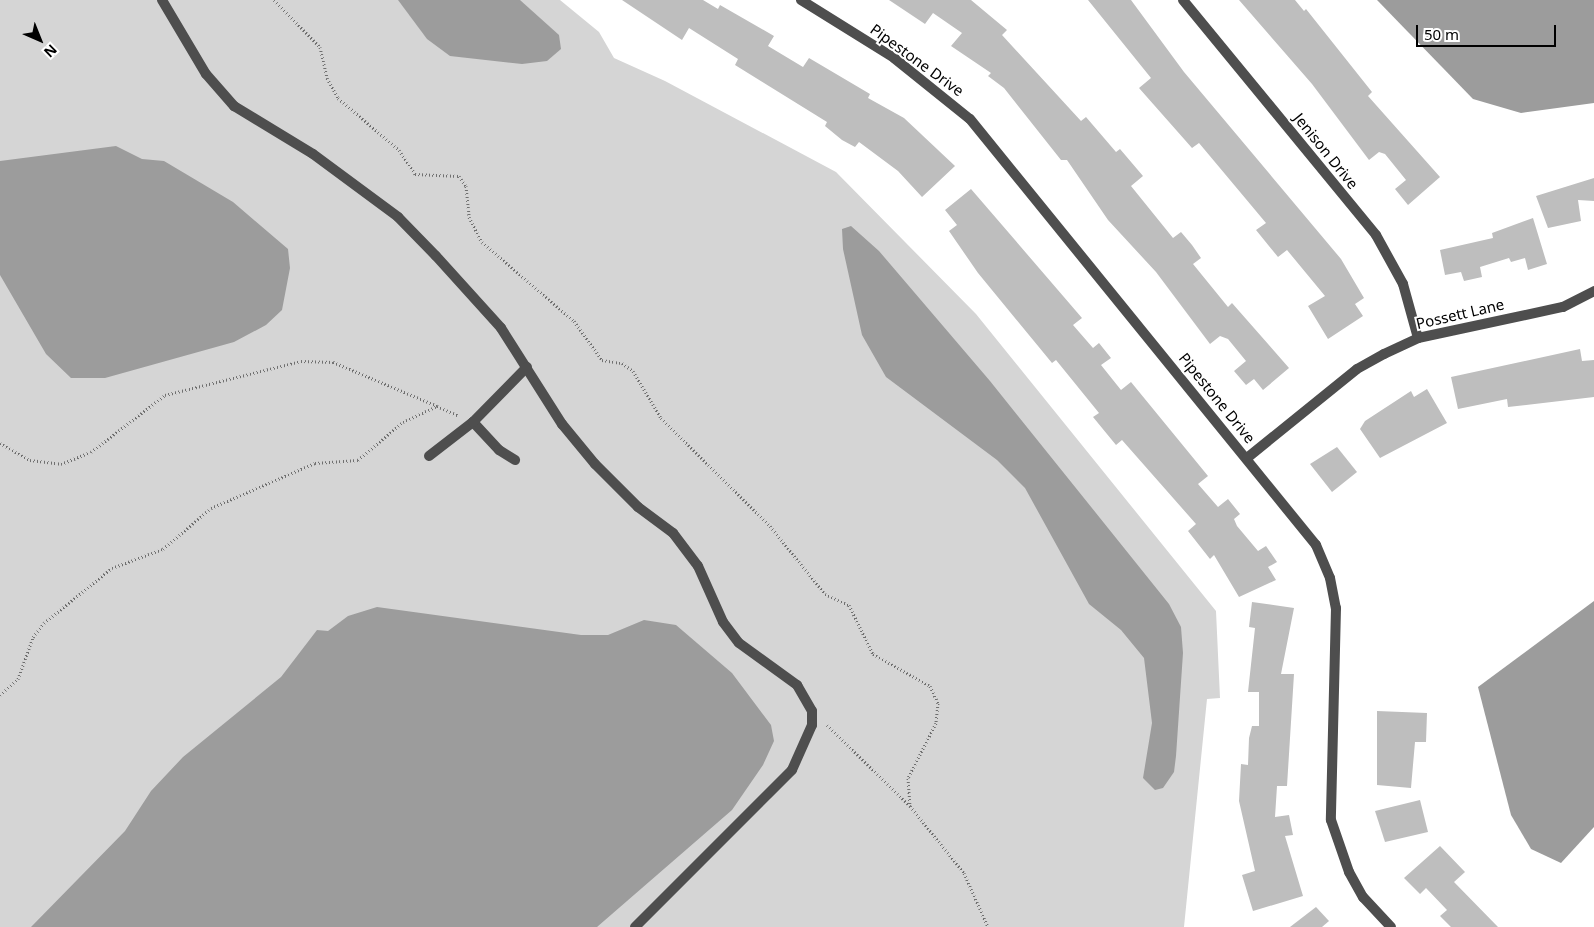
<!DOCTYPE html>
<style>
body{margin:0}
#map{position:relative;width:1594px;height:927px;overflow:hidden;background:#fff;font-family:"Noto Sans",sans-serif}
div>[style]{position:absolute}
.green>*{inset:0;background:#d5d5d5}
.water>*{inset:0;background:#9c9c9c}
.building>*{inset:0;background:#bebebe}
.path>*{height:3px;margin-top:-1.5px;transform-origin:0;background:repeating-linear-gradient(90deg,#707070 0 1px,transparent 0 3.5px)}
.service>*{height:10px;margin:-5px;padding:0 5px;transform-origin:5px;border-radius:5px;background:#4e4e4e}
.minor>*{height:10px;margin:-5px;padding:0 5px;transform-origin:5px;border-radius:5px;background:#4e4e4e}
span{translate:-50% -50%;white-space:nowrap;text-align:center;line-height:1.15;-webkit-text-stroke:4px #fff;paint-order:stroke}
.street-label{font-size:15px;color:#000}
.north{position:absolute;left:15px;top:15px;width:50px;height:50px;-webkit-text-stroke:4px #fff;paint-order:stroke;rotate:136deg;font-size:14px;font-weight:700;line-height:20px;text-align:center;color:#000}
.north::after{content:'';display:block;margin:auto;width:18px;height:22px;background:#000;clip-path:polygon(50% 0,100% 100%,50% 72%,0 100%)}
.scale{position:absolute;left:1416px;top:25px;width:140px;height:22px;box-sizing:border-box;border:2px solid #000;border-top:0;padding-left:6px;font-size:15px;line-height:18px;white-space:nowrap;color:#000;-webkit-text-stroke:4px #fff;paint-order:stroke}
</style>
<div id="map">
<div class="green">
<div style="clip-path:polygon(0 0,560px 0,599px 32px,614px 58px,665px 81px,836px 172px,976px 314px,1216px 611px,1220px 698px,1207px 699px,1184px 927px,0 927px)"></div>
</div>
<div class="water">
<div style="clip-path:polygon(398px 0,520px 0,559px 35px,561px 49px,547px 61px,522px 64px,450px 56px,427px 39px)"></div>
<div style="clip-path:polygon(1377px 0,1594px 0,1594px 103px,1521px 113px,1473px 99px)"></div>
<div style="clip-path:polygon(116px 146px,142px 159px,164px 161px,233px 202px,288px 249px,290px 268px,282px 310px,266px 325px,234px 342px,105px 378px,71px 378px,46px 354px,0 275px,0 161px)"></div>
<div style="clip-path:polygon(851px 226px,879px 251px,990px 381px,1169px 604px,1181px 627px,1183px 653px,1176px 756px,1174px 772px,1163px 788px,1155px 790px,1143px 778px,1152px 723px,1144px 658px,1121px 630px,1089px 604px,1025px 488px,997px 460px,886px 377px,862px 335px,843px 249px,842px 229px)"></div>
<div style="clip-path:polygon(1594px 601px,1594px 827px,1561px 863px,1531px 849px,1511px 815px,1478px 687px)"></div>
<div style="clip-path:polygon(377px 607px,581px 635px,608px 635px,644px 620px,676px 625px,732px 673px,771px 725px,774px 741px,763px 765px,732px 810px,597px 927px,31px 927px,125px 831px,151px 791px,183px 757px,281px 677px,317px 630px,328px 631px,348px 616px)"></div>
</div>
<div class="building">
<div style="clip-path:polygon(622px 0,703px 0,718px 9px,720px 5px,774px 36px,768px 46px,803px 67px,809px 58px,870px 94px,868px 98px,904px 118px,955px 166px,922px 197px,898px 171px,859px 142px,855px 147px,842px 140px,825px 126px,827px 122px,735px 65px,738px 59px,689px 28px,682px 40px)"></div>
<div style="clip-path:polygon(889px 0,971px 0,1007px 30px,1002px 35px,1081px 121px,1086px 117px,1116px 152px,1120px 149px,1143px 176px,1131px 186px,1173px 238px,1181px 232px,1192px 245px,1201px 258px,1193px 264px,1228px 307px,1232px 303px,1289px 368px,1263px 390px,1254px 379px,1246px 385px,1234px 371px,1246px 361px,1228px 339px,1220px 336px,1210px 344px,1156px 272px,1108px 220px,1067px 160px,1061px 160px,1004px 88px,988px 76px,991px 73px,951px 46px,962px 33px,933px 13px,925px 24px)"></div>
<div style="clip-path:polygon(1088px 0,1131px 0,1184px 72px,1341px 259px,1364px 298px,1355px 304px,1363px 316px,1328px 339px,1308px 306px,1325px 296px,1287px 250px,1278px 257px,1256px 230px,1266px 223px,1199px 143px,1192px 148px,1139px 88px,1151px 78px)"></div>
<div style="clip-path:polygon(1239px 0,1295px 0,1304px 11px,1306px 9px,1372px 92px,1368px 96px,1440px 177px,1408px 205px,1395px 189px,1406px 180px,1385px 154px,1379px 152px,1369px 160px,1312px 84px)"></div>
<div style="clip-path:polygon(1594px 178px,1594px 201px,1578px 200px,1581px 221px,1548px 228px,1536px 196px)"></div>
<div style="clip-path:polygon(971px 189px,1082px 318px,1073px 325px,1093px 348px,1099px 343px,1111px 358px,1101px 365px,1121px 390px,1131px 382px,1208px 476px,1198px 484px,1218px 507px,1228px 499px,1240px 514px,1234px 519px,1237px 526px,1258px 551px,1266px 546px,1277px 562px,1268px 567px,1276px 580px,1239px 597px,1214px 555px,1210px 559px,1188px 531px,1196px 524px,1122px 440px,1116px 445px,1093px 417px,1099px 413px,1056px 360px,1052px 363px,978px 273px,949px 231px,957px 225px,945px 210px)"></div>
<div style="clip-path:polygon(1533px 218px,1547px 264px,1528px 270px,1525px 258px,1511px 262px,1509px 258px,1480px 267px,1482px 277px,1464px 281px,1461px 272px,1445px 275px,1440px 250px,1493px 238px,1492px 233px)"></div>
<div style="clip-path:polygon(1580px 349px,1582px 361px,1594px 360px,1594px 397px,1508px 407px,1507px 399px,1458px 409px,1451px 377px)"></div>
<div style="clip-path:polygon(1427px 389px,1447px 423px,1380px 458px,1360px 429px,1365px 421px,1411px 391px,1414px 397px)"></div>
<div style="clip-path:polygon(1337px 447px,1357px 472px,1332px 492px,1310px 464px)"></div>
<div style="clip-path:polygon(1252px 602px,1294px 608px,1281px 674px,1294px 674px,1287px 786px,1277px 786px,1275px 817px,1289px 815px,1293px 835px,1285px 836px,1303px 896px,1253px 911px,1242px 875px,1255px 871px,1239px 801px,1241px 764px,1248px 765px,1249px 738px,1252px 726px,1259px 726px,1259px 692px,1248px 692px,1255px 628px,1249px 627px)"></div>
<div style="clip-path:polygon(1377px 711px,1427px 713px,1426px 742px,1415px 742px,1411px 788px,1377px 785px)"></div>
<div style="clip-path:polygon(1420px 800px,1428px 832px,1385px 842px,1375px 811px)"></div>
<div style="clip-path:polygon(1440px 846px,1465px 872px,1454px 882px,1498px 927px,1451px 927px,1440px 916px,1447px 910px,1426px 888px,1420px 894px,1404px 878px)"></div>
<div style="clip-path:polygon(1316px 907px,1329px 921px,1322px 927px,1290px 927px)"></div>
</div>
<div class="path">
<div style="left:274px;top:0;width:66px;rotate:45.6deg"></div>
<div style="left:320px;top:47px;width:32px;rotate:77deg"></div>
<div style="left:327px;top:78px;width:23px;rotate:61deg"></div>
<div style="left:338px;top:98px;width:80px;rotate:40.4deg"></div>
<div style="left:399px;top:150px;width:29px;rotate:56deg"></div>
<div style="left:415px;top:174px;width:44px;rotate:2.6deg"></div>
<div style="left:459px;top:176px;width:12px;rotate:55deg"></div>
<div style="left:466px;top:186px;width:31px;rotate:84deg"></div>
<div style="left:469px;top:217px;width:28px;rotate:63deg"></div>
<div style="left:482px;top:242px;width:121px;rotate:40.7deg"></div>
<div style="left:574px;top:321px;width:48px;rotate:54.3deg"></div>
<div style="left:602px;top:360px;width:20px;rotate:9deg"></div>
<div style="left:622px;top:363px;width:14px;rotate:36deg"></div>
<div style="left:633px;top:371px;width:55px;rotate:59.2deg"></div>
<div style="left:661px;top:418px;width:153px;rotate:44.7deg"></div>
<div style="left:770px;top:526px;width:87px;rotate:51deg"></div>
<div style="left:825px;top:594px;width:26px;rotate:25deg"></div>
<div style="left:849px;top:605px;width:55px;rotate:63.9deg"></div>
<div style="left:873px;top:654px;width:65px;rotate:29.3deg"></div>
<div style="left:930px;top:686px;width:19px;rotate:65deg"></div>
<div style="left:938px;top:703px;width:20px;rotate:96deg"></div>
<div style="left:936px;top:723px;width:62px;rotate:117deg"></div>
<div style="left:908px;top:778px;width:28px;rotate:86deg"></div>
<div style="left:0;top:443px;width:34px;rotate:30deg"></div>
<div style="left:30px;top:460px;width:31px;rotate:7deg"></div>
<div style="left:61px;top:464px;width:32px;rotate:-22deg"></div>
<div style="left:91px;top:452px;width:93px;rotate:-37.6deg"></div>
<div style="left:165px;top:395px;width:140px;rotate:-14deg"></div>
<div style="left:301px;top:361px;width:32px;rotate:2deg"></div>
<div style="left:333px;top:362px;width:113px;rotate:22.9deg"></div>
<div style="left:0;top:695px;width:24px;rotate:-42deg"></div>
<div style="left:18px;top:679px;width:45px;rotate:-70.3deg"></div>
<div style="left:33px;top:637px;width:18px;rotate:-52deg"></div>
<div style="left:44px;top:623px;width:87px;rotate:-39deg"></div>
<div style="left:112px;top:568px;width:54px;rotate:-20.4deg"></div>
<div style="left:163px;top:549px;width:63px;rotate:-40.5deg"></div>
<div style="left:211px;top:508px;width:113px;rotate:-23.4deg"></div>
<div style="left:315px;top:463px;width:43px;rotate:-4deg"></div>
<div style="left:358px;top:460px;width:59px;rotate:-40.2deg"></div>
<div style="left:403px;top:422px;width:38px;rotate:-25deg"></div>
<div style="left:437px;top:406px;width:24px;rotate:24deg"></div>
<div style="left:827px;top:725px;width:116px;rotate:44.3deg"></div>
<div style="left:910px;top:806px;width:86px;rotate:51.1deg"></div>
<div style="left:964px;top:873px;width:59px;rotate:66deg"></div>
</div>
<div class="service">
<div style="left:162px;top:0;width:86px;rotate:59.3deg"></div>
<div style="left:206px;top:74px;width:43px;rotate:48.8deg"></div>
<div style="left:234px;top:106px;width:92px;rotate:31.3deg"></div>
<div style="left:313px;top:154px;width:106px;rotate:36.5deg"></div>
<div style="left:398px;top:217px;width:54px;rotate:45.7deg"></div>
<div style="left:436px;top:256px;width:97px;rotate:47.9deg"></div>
<div style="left:501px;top:328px;width:114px;rotate:57.6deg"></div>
<div style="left:562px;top:424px;width:52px;rotate:50.5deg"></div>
<div style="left:595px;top:464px;width:61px;rotate:45deg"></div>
<div style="left:638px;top:507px;width:44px;rotate:36.6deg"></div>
<div style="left:673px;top:533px;width:41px;rotate:52.9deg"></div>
<div style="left:698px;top:566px;width:61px;rotate:65.9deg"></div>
<div style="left:723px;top:622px;width:26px;rotate:53deg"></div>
<div style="left:739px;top:643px;width:72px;rotate:35.9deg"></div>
<div style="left:797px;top:685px;width:30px;rotate:60deg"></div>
<div style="left:812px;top:711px;width:14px;rotate:90deg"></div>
<div style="left:812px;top:725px;width:49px;rotate:114deg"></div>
<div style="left:792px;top:770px;width:222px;rotate:135deg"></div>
<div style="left:473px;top:422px;width:38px;rotate:47deg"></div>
<div style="left:499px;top:450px;width:19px;rotate:32deg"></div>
<div style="left:429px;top:456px;width:56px;rotate:-37.7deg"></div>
<div style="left:473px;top:422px;width:77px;rotate:-45.5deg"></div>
</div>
<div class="minor">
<div style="left:801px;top:0;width:110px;rotate:31.9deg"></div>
<div style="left:894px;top:58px;width:97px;rotate:38.8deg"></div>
<div style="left:970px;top:119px;width:549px;rotate:50.92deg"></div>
<div style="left:1316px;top:545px;width:36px;rotate:67deg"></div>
<div style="left:1330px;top:578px;width:31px;rotate:79deg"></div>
<div style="left:1336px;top:608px;width:212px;rotate:91.4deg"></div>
<div style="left:1331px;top:820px;width:55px;rotate:70.9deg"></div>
<div style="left:1349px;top:872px;width:29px;rotate:61deg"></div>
<div style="left:1363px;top:897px;width:41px;rotate:47deg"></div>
<div style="left:1183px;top:0;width:304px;rotate:50.6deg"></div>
<div style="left:1376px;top:235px;width:56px;rotate:61.1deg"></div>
<div style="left:1403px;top:284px;width:56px;rotate:74.5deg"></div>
<div style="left:1247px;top:458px;width:141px;rotate:-39deg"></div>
<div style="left:1357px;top:369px;width:31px;rotate:-29deg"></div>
<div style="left:1384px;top:354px;width:38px;rotate:-25deg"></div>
<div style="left:1418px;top:338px;width:148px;rotate:-12.1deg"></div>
<div style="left:1563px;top:307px;width:35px;rotate:-27deg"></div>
</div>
<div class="street-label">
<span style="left:917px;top:60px;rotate:36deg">Pipestone Drive</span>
<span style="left:1326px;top:151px;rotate:51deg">Jenison Drive</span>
<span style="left:1460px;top:314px;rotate:-13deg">Possett Lane</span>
<span style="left:1217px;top:398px;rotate:51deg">Pipestone Drive</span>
</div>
<div class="north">N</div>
<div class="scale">50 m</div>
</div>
